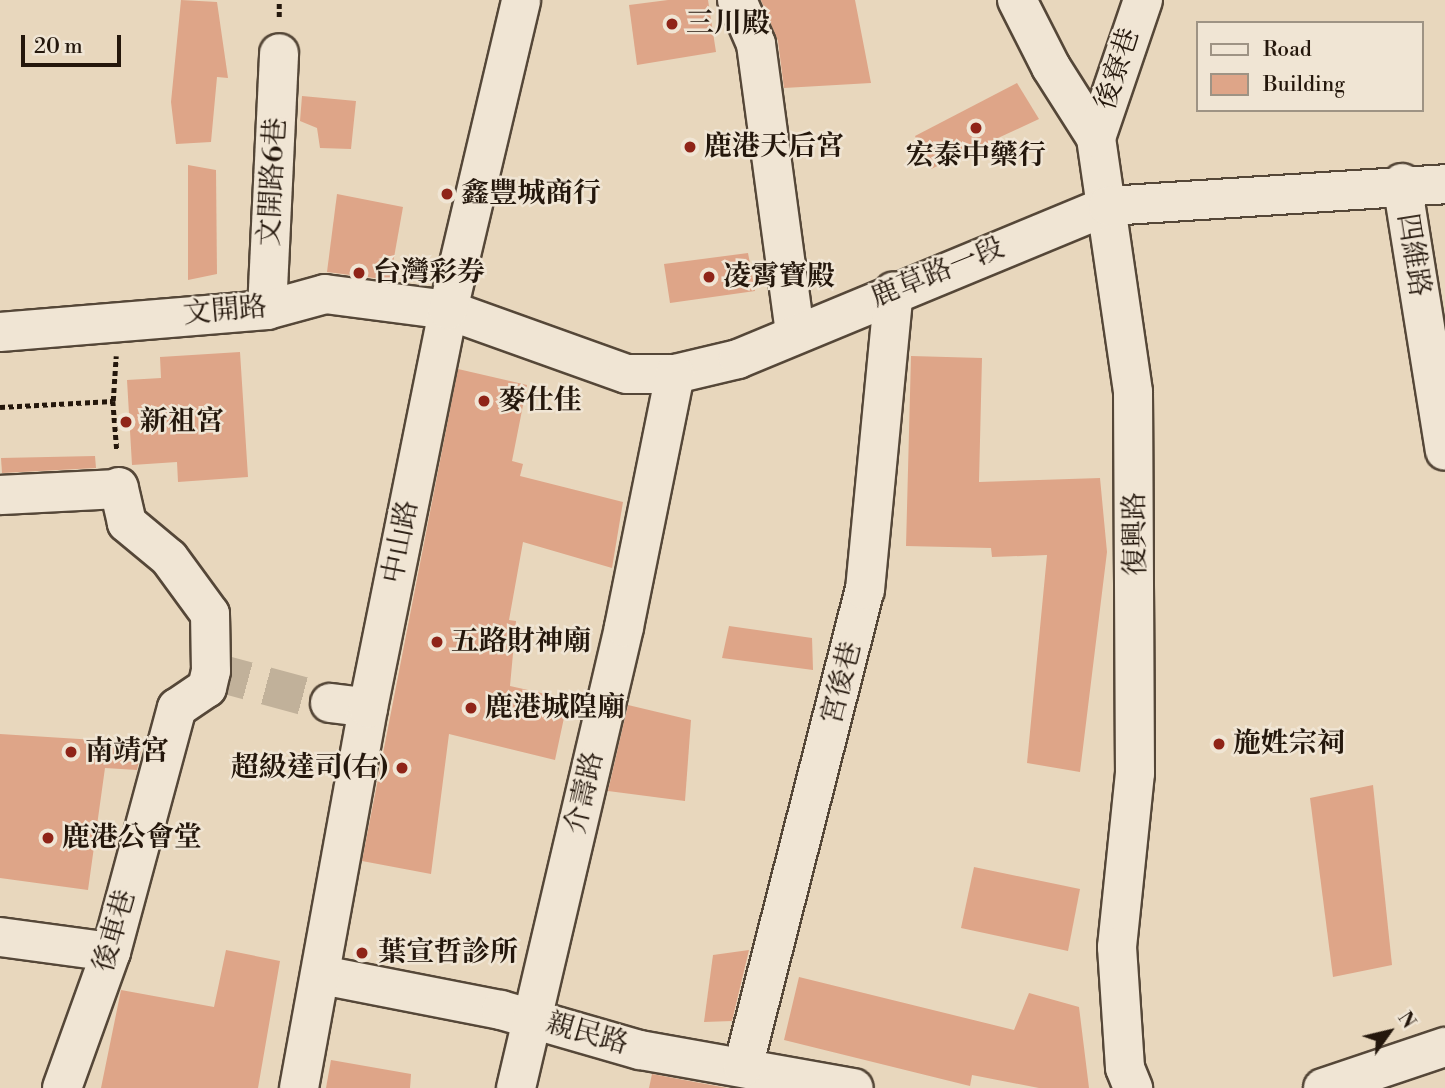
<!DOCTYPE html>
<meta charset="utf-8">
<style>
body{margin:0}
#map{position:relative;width:1445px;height:1088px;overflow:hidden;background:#e8d7bd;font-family:"Libre Bodoni","Noto Serif TC",serif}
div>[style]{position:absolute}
.building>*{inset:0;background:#dea588}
.minor-tunnel>*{height:38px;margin-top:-19px;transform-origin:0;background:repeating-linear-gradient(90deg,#c1b19a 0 38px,transparent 0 57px)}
.path>*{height:4.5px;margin-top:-2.25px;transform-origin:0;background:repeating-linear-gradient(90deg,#24170c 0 5px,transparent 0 8.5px)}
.roads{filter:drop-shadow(2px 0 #554738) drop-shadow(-2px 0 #554738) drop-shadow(0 2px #554738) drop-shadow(0 -2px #554738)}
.minor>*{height:38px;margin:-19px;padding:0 19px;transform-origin:19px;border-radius:19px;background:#f0e5d4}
.dots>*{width:19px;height:19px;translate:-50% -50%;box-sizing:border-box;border:4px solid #f0e5d4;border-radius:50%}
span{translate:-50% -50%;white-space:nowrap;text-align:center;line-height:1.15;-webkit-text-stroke:5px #f0e5d4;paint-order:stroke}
.poi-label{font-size:28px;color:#24170c;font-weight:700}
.left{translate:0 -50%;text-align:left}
.right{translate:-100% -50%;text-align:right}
.street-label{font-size:28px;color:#24170c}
.legend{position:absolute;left:1196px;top:21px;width:228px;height:91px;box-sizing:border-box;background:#f0e5d4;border:2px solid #9e9384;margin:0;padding:9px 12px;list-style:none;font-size:21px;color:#24170c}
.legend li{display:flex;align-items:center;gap:14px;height:35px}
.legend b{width:35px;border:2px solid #9e9384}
.north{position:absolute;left:1354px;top:997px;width:70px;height:70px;-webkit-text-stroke:5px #f0e5d4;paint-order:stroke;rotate:56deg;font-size:19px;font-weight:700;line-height:28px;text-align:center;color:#24170c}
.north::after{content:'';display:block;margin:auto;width:24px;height:32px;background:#24170c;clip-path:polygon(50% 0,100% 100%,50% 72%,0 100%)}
.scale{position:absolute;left:21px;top:35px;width:100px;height:32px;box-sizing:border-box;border:4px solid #24170c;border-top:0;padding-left:9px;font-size:21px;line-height:24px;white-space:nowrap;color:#24170c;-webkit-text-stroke:5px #f0e5d4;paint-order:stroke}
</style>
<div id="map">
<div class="building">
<div style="clip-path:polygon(181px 0,217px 2px,228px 78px,217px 77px,211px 142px,176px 144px,171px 102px)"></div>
<div style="clip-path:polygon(668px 0,708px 0,716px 52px,637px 65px,629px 5px)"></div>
<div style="clip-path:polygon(761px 0,855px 0,871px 83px,784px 88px,778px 41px)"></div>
<div style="clip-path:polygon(1017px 83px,1039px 119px,931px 169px,915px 136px)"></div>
<div style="clip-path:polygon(302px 96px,356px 101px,351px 149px,320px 148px,317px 128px,300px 121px)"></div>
<div style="clip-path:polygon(188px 165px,216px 170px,217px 274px,188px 280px)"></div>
<div style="clip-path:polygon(337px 194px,403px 207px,390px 280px,327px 272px)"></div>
<div style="clip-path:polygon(748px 253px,755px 291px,670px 303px,664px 264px)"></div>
<div style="clip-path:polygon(240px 352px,248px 477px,178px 482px,177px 462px,132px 465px,127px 380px,161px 378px,160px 357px)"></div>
<div style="clip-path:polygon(911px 356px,982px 358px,979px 482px,1100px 478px,1107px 552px,1080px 772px,1027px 763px,1047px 555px,992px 557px,991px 548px,906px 546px)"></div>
<div style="clip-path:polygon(458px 369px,527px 385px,512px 461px,523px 464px,520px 476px,623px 502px,612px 568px,523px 542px,509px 620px,516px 621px,510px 686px,568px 699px,555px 760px,449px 734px,431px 874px,362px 861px)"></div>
<div style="clip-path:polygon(95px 456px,96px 468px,2px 473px,1px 458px)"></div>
<div style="clip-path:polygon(729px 626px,812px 638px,813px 670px,722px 658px)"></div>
<div style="clip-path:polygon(628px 705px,691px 720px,685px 801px,608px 791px)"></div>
<div style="clip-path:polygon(0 734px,143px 743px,137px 770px,105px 768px,88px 890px,0 878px)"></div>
<div style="clip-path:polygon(1373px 785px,1392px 965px,1333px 977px,1310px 798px)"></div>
<div style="clip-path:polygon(974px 867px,1080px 889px,1068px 951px,961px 928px)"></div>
<div style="clip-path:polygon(226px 950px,280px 961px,258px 1088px,101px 1088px,121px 990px,214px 1007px)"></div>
<div style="clip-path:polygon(749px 950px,732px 1021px,704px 1022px,713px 955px)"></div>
<div style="clip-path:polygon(799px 977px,1014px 1030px,1029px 993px,1079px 1007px,1089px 1088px,1039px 1088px,972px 1075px,970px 1086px,784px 1040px)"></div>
<div style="clip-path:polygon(331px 1060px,411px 1074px,410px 1088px,326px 1088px)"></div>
<div style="clip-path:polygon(652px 1074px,727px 1088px,649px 1088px)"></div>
</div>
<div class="minor-tunnel">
<div style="left:211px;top:671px;width:123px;rotate:15.1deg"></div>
</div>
<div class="path">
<div style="left:279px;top:17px;width:17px;rotate:-90deg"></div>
<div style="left:113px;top:401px;width:45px;rotate:-86.2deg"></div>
<div style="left:0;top:407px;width:113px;rotate:-3deg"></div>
<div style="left:113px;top:401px;width:50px;rotate:85.4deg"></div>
</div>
<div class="roads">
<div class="minor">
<div style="left:737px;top:0;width:48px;rotate:66.6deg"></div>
<div style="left:756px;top:44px;width:290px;rotate:82.3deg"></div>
<div style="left:1017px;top:0;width:75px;rotate:63.1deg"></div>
<div style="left:1051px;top:67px;width:84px;rotate:57.6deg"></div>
<div style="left:1096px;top:138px;width:257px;rotate:81.7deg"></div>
<div style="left:1133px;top:392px;width:381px;rotate:89.7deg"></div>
<div style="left:1135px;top:773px;width:175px;rotate:95.9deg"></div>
<div style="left:1117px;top:947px;width:121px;rotate:86.2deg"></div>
<div style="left:1125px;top:1068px;width:22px;rotate:68deg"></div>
<div style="left:1096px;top:138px;width:146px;rotate:-71.2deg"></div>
<div style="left:1402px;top:183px;width:271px;rotate:80.9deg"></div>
<div style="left:267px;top:310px;width:257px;rotate:-87.3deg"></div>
<div style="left:0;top:332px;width:268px;rotate:-4.7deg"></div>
<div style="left:267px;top:310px;width:60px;rotate:-15.4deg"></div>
<div style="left:325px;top:294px;width:124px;rotate:7.4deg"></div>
<div style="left:448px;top:310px;width:190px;rotate:19.7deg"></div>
<div style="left:627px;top:374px;width:48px"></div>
<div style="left:675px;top:374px;width:65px;rotate:-13.4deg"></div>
<div style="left:738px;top:359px;width:400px;rotate:-22.5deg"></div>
<div style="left:1108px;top:206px;width:338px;rotate:-3.7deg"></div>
<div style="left:0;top:495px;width:119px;rotate:-2.9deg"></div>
<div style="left:330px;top:703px;width:38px;rotate:7deg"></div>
<div style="left:0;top:937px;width:112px;rotate:7.7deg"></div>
<div style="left:322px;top:975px;width:182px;rotate:11.1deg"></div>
<div style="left:501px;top:1010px;width:145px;rotate:16.1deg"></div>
<div style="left:640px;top:1050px;width:217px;rotate:10.1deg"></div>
<div style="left:743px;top:1067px;width:492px;rotate:-75.7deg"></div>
<div style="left:865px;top:590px;width:300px;rotate:-84.5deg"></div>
<div style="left:62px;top:1088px;width:145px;rotate:-70.2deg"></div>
<div style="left:111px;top:952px;width:253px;rotate:-74.9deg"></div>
<div style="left:177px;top:708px;width:36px;rotate:-34deg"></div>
<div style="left:207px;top:688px;width:17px;rotate:-77deg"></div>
<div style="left:211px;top:671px;width:57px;rotate:-91deg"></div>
<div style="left:210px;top:614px;width:69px;rotate:-126.2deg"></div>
<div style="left:169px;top:558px;width:55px;rotate:-140.2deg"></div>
<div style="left:127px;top:523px;width:37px;rotate:-103deg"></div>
<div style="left:299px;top:1088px;width:386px;rotate:-79.7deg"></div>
<div style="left:368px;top:708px;width:406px;rotate:-78.6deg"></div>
<div style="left:448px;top:310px;width:318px;rotate:-76.7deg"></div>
<div style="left:516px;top:1088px;width:473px;rotate:-76.8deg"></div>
<div style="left:624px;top:627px;width:258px;rotate:-78.6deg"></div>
<div style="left:1323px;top:1088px;width:129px;rotate:-18.6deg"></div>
</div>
</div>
<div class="dots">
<div style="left:672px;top:24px;background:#8f2418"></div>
<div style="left:976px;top:128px;background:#8f2418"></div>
<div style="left:690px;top:147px;background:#8f2418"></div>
<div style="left:447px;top:194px;background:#8f2418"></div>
<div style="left:359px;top:273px;background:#8f2418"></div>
<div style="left:709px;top:277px;background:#8f2418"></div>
<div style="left:484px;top:401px;background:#8f2418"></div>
<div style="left:126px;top:422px;background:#8f2418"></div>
<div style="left:437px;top:642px;background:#8f2418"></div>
<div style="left:471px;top:708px;background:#8f2418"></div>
<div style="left:1219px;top:744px;background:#8f2418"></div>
<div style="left:71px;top:752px;background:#8f2418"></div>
<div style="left:402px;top:768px;background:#8f2418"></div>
<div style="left:48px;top:838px;background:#8f2418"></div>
<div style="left:362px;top:953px;background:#8f2418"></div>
</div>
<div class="poi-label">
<span class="left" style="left:686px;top:24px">三川殿</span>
<span class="left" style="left:704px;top:147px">鹿港天后宮</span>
<span style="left:976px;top:156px">宏泰中藥行</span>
<span class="left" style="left:461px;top:194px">鑫豐城商行</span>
<span class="left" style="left:373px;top:273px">台灣彩券</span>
<span class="left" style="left:723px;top:277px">凌霄寶殿</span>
<span class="left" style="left:498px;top:401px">麥仕佳</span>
<span class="left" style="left:140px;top:422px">新祖宮</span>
<span class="left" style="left:451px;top:642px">五路財神廟</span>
<span class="left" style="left:485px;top:708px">鹿港城隍廟</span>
<span class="left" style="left:1233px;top:744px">施姓宗祠</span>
<span class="left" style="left:85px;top:752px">南靖宮</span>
<span class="right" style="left:388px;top:768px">超級達司(右)</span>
<span class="left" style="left:62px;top:838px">鹿港公會堂</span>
<span class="left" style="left:378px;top:953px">葉宣哲診所</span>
</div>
<div class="street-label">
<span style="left:1118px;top:69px;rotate:-72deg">後寮巷</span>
<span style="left:273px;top:182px;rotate:-87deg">文開路6巷</span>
<span style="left:1413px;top:255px;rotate:81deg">四維路</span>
<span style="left:938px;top:273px;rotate:-22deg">鹿草路一段</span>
<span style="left:225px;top:311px;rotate:-5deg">文開路</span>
<span style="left:1136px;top:534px;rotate:-91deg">復興路</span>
<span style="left:401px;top:542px;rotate:-79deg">中山路</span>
<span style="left:842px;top:683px;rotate:-76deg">宮後巷</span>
<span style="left:585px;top:793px;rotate:-77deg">介壽路</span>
<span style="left:115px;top:931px;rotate:-74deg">後車巷</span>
<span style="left:587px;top:1034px;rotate:16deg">親民路</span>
</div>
<ul class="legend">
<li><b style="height:9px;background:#f0e5d4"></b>Road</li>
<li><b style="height:19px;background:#dea588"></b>Building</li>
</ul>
<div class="north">N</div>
<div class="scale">20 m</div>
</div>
